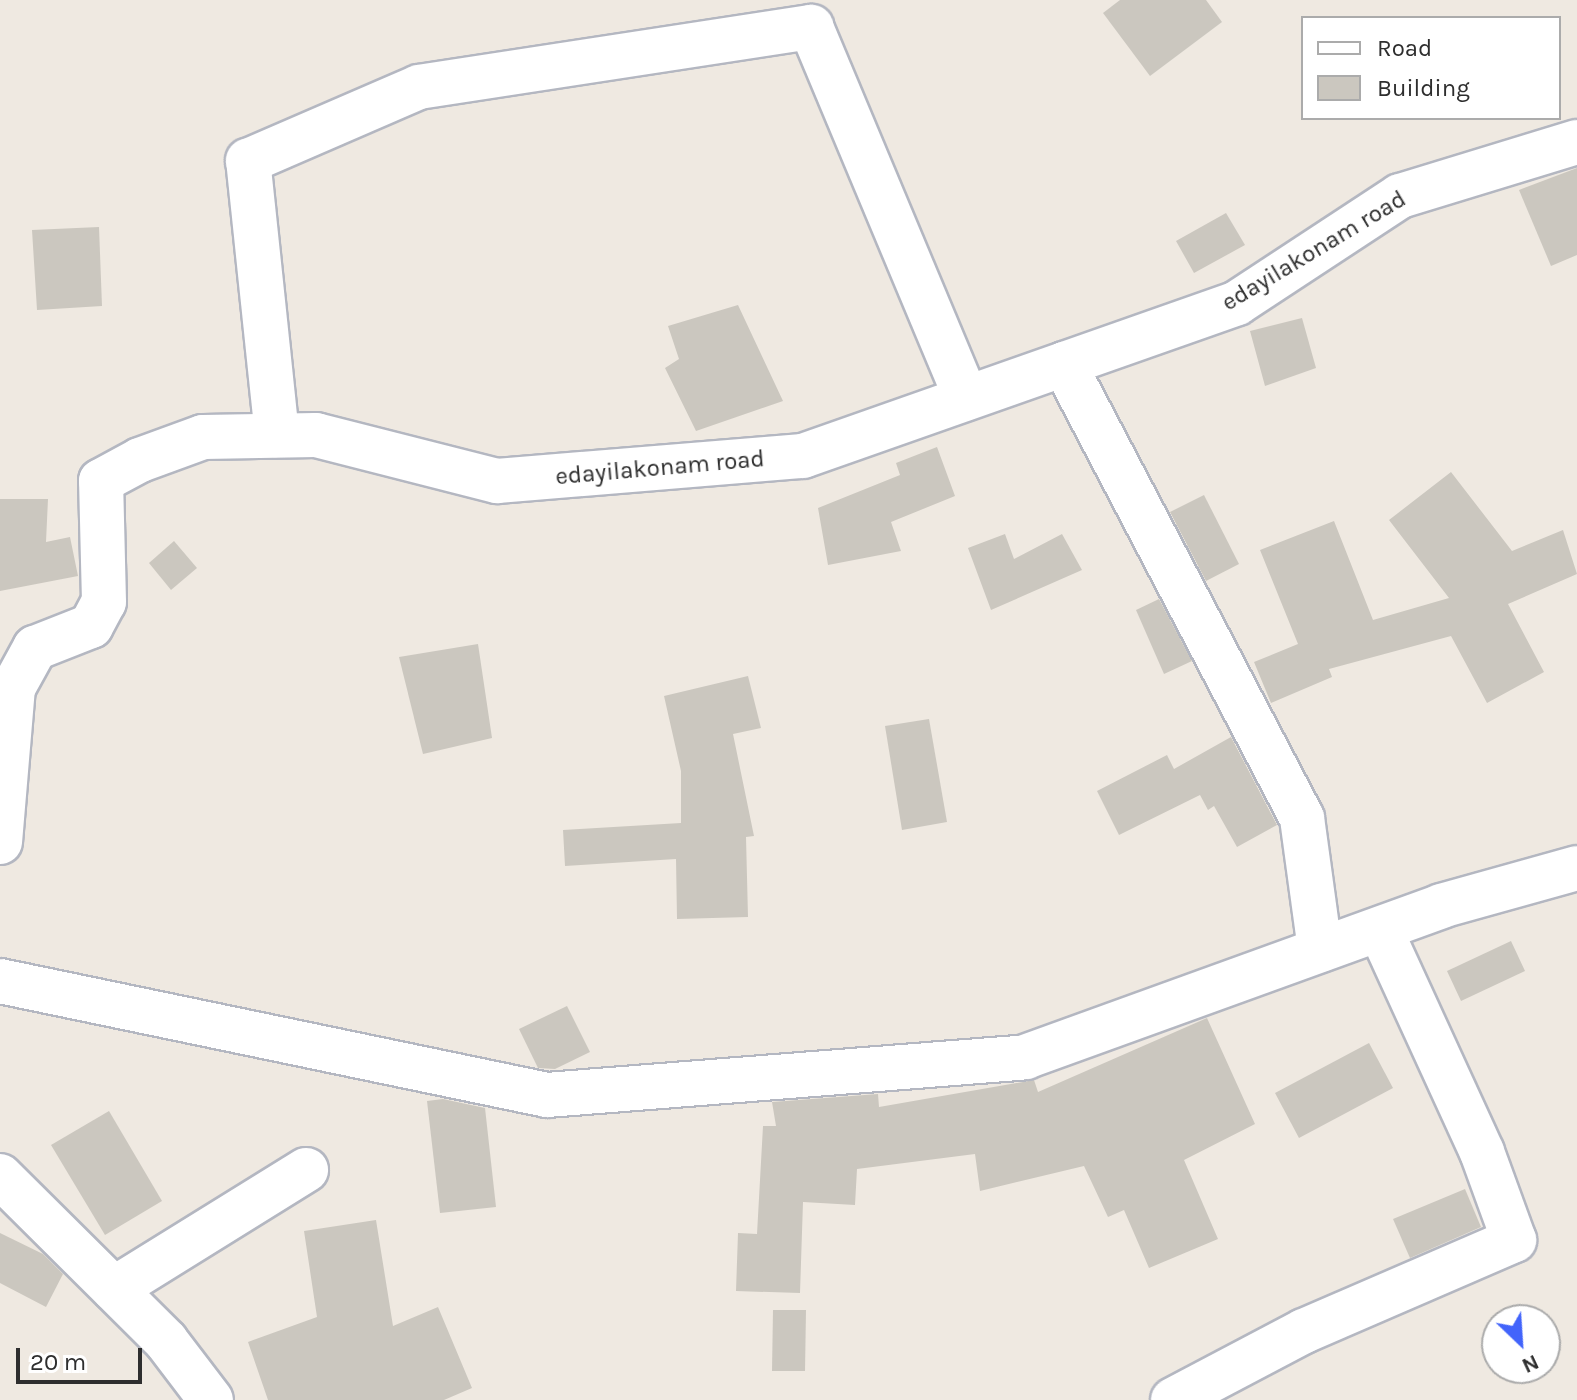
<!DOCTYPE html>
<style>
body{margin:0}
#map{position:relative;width:1577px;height:1400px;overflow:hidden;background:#efe9e1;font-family:Karla,sans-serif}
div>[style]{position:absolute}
.building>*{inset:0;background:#cbc7bf}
.roads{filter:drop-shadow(2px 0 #b4b7c1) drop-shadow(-2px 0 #b4b7c1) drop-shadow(0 2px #b4b7c1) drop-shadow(0 -2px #b4b7c1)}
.minor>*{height:44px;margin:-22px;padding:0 22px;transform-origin:22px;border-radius:22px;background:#fff}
.tertiary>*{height:44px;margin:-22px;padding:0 22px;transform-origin:22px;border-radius:22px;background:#fff}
span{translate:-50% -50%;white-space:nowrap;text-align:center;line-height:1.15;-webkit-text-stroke:8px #fff;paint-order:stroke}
.street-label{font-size:24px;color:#2e2e2e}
.legend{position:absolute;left:1301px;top:16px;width:260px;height:104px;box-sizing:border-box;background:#fff;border:2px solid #ababab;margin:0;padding:10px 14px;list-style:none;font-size:24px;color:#2e2e2e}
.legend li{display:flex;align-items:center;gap:16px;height:40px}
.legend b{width:40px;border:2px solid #ababab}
.north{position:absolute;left:1481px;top:1304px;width:80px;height:80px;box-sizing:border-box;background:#fff;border:2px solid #ababab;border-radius:50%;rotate:155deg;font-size:22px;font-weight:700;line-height:32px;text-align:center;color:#2e2e2e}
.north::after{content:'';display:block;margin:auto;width:28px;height:36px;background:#4264fb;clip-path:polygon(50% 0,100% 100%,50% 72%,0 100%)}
.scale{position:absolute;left:16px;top:1348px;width:126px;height:36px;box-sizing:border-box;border:4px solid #2e2e2e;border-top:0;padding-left:10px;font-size:24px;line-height:28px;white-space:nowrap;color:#2e2e2e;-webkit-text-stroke:6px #fff;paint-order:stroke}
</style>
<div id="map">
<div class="building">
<div style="clip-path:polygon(1120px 0,1206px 0,1222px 22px,1150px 76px,1103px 13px)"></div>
<div style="clip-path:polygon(1577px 168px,1577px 255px,1551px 266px,1519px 190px)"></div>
<div style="clip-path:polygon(1226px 213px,1245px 245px,1194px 273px,1176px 241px)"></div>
<div style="clip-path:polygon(99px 227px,102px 306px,37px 310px,32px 230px)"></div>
<div style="clip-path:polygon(738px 305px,783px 401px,696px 431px,665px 368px,679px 359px,668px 326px)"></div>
<div style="clip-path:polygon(1302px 318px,1316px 368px,1265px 386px,1250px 331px)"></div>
<div style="clip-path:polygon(937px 447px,955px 496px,891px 522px,901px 551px,828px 565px,818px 508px,900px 475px,896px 463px)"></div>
<div style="clip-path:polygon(1451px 472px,1512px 551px,1563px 530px,1577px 574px,1508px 604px,1544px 672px,1487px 703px,1451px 636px,1329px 669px,1332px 677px,1271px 703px,1254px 662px,1298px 644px,1260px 550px,1334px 521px,1373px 620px,1449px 598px,1389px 520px)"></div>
<div style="clip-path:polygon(1204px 495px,1239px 564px,1206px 581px,1170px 512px)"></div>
<div style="clip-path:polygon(0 499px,48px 499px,46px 542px,70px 537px,78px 576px,0 591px)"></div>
<div style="clip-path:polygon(1005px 534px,1014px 559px,1062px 534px,1082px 570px,991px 610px,968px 548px)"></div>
<div style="clip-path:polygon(174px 541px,197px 568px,171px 590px,149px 563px)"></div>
<div style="clip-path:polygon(1159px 599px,1192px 661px,1164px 674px,1136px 610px)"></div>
<div style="clip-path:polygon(478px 644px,492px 738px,423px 754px,399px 657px)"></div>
<div style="clip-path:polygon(748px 676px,761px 728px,733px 734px,754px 836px,746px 837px,748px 917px,677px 919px,676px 859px,565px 866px,563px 830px,681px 823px,681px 771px,664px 696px)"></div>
<div style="clip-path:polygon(929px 719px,947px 822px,902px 830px,885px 726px)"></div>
<div style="clip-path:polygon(1231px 737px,1277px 825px,1237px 847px,1214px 806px,1208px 810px,1200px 795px,1119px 835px,1097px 791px,1167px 755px,1174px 769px)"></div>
<div style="clip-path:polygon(1511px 941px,1525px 971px,1461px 1001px,1447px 971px)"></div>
<div style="clip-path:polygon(567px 1006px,590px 1052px,555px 1069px,538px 1068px,519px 1029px)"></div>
<div style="clip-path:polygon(1207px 1018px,1255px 1124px,1184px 1160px,1218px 1239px,1149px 1268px,1124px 1210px,1108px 1217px,1084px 1166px,980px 1191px,975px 1154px,857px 1169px,855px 1205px,803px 1202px,800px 1293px,736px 1291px,738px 1233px,757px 1234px,763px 1126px,776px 1126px,772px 1102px,878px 1094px,879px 1107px,1034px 1080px,1038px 1092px)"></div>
<div style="clip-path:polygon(1369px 1043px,1393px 1088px,1299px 1138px,1275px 1093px)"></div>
<div style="clip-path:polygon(443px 1099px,485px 1108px,496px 1207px,440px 1213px,427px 1101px)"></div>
<div style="clip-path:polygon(109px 1111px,162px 1201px,105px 1235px,51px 1145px)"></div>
<div style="clip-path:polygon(1465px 1189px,1481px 1227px,1410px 1258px,1393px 1219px)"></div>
<div style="clip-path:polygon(376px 1220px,393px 1326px,438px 1307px,472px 1388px,444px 1400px,268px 1400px,248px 1342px,317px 1317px,304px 1231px)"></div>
<div style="clip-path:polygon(0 1233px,43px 1254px,63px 1274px,46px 1307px,0 1283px)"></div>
<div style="clip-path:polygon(773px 1310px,806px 1310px,805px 1371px,772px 1371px)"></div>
</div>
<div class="roads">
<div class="minor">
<div style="left:1064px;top:364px;width:513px;rotate:62.34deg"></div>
<div style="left:1302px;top:818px;width:133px;rotate:82.2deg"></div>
<div style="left:277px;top:435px;width:276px;rotate:-96deg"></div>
<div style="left:248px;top:161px;width:186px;rotate:-23.4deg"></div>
<div style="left:419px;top:87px;width:397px;rotate:-8.7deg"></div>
<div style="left:811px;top:27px;width:402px;rotate:67.3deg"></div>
<div style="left:0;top:842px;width:155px;rotate:-85.2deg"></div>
<div style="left:13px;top:688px;width:46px;rotate:-61.2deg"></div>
<div style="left:35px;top:648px;width:60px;rotate:-21.4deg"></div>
<div style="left:91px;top:626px;width:27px;rotate:-62deg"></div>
<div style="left:104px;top:602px;width:121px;rotate:-91.4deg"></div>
<div style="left:101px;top:481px;width:44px;rotate:-28.3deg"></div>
<div style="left:140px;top:460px;width:67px;rotate:-20.1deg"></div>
<div style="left:203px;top:437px;width:113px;rotate:-1deg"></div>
<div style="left:316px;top:435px;width:187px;rotate:14.3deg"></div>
<div style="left:497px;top:481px;width:307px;rotate:-4.7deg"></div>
<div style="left:803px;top:456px;width:460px;rotate:-19.4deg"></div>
<div style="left:1237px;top:303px;width:195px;rotate:-33.3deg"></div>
<div style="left:1400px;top:196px;width:185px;rotate:-17deg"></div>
<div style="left:0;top:981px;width:559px;rotate:11.77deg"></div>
<div style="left:547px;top:1095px;width:480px;rotate:-4.5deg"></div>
<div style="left:1025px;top:1057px;width:443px;rotate:-19.9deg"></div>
<div style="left:1441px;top:906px;width:141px;rotate:-15.6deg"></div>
<div style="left:114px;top:1289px;width:226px;rotate:-31.8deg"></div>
<div style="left:1173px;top:1400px;width:148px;rotate:-27.8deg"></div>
<div style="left:1304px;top:1331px;width:229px;rotate:-23.4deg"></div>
<div style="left:1514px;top:1240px;width:94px;rotate:-110deg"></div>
<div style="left:1482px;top:1152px;width:245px;rotate:-114.6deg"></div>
</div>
<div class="tertiary">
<div style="left:0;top:1176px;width:234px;rotate:44.8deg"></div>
<div style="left:166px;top:1341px;width:74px;rotate:52.7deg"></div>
</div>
</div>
<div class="street-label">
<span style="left:1314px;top:251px;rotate:-31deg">edayilakonam road</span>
<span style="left:660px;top:468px;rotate:-5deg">edayilakonam road</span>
</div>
<ul class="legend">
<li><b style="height:10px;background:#fff"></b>Road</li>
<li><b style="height:22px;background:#cbc7bf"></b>Building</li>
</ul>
<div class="north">N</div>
<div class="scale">20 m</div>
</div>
